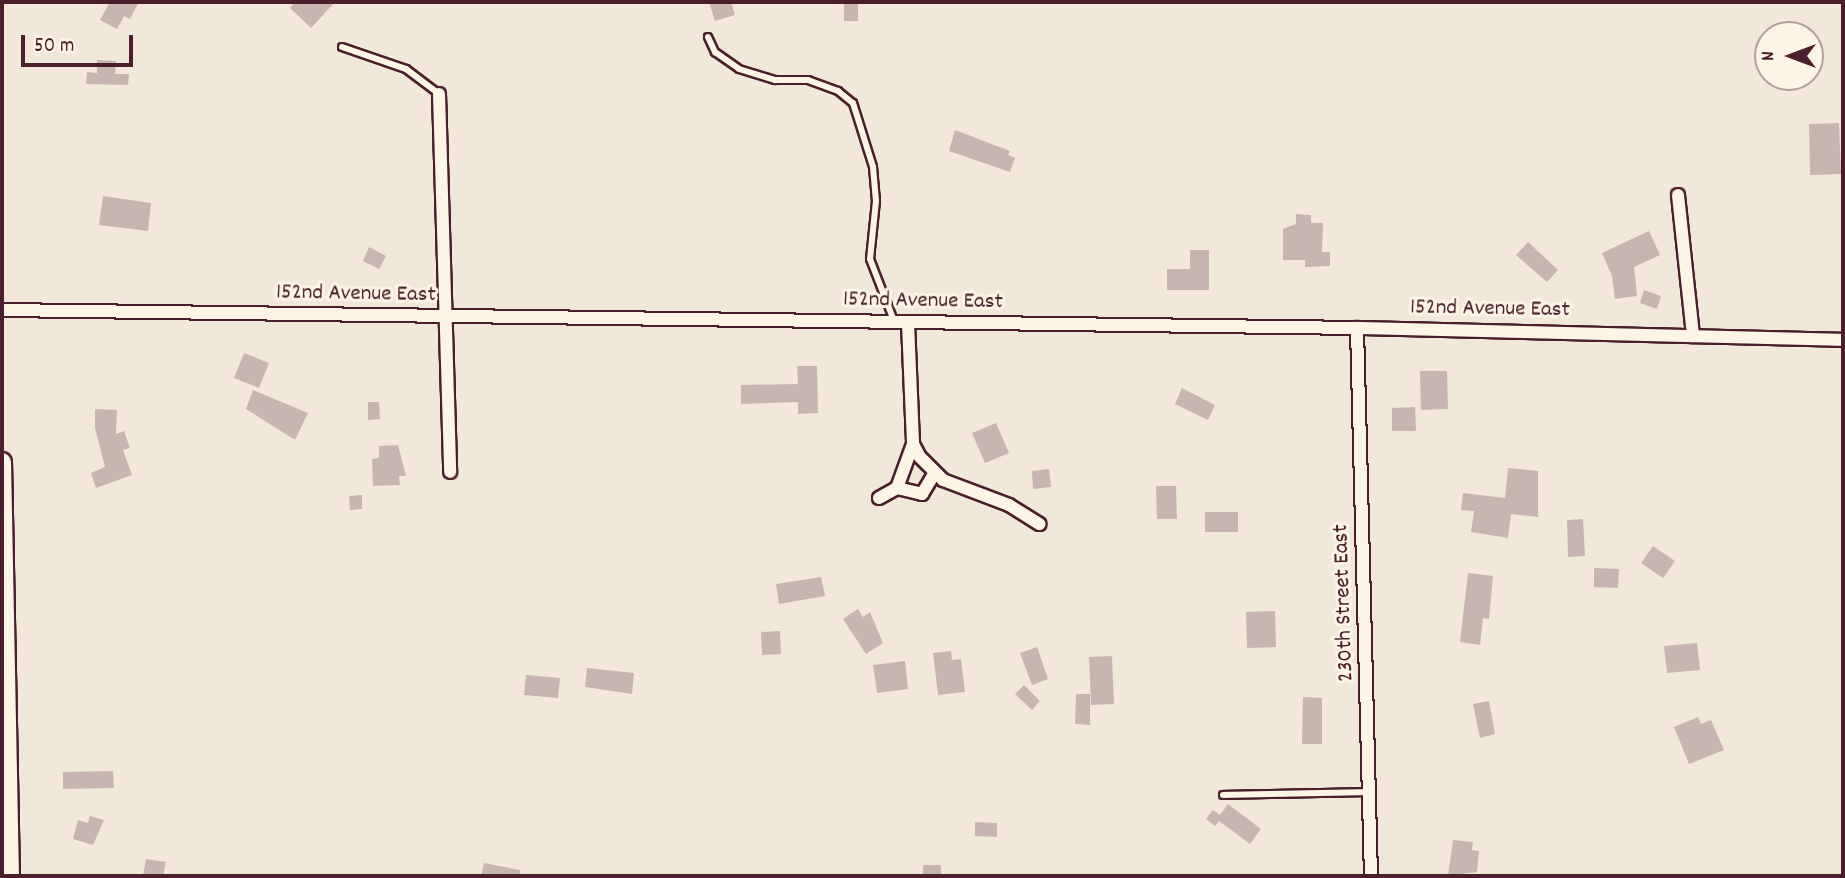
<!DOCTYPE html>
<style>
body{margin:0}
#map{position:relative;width:1845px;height:878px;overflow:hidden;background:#f1e8da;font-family:Dekko,sans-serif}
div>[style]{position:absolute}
.building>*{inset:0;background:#c7b6af}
.roads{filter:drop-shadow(2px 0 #4a1f2b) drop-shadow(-2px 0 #4a1f2b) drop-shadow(0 2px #4a1f2b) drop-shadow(0 -2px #4a1f2b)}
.lane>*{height:6px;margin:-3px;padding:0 3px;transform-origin:3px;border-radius:3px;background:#fcf5e5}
.street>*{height:12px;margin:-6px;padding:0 6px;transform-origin:6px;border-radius:6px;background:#fcf5e5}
.secondary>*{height:18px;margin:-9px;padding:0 9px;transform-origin:9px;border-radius:9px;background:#fcf5e5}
span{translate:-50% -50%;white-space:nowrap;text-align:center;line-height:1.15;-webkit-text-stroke:6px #fcf5e5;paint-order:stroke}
.street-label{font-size:23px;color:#4a1f2b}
.frame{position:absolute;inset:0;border:4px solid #4a1f2b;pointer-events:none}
.north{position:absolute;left:1754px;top:21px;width:70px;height:70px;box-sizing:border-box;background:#fcf5e5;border:2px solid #b59f9b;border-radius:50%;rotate:270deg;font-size:19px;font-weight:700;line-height:28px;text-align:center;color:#4a1f2b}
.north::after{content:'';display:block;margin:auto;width:24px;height:32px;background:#4a1f2b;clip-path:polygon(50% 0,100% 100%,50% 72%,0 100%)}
.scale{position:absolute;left:21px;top:35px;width:112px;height:32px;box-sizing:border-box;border:4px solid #4a1f2b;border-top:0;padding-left:9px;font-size:21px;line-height:24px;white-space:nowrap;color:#4a1f2b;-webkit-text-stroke:5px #fcf5e5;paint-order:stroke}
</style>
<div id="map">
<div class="building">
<div style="clip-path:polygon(110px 2px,139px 2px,130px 19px,124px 16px,117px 29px,100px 20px)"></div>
<div style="clip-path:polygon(295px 2px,335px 2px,311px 28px,290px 8px)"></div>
<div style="clip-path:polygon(709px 2px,731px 2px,735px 15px,715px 21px)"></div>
<div style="clip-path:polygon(844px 2px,858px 2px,858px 21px,844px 21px)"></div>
<div style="clip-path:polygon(97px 60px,116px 61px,115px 74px,129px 74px,128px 85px,86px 84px,87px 72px,97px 73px)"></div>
<div style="clip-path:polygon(1839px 123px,1841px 174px,1810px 175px,1809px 124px)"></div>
<div style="clip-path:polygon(955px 130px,1010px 151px,1008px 155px,1015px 158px,1010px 172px,949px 151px)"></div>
<div style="clip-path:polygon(103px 196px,151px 203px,148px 231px,99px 225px)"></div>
<div style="clip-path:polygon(1296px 214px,1311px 215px,1311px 223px,1323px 223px,1322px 252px,1330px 252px,1330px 266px,1305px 267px,1305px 260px,1283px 260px,1283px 229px,1296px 224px)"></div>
<div style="clip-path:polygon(1649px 231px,1660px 255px,1634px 267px,1637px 296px,1615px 299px,1612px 276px,1602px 253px)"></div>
<div style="clip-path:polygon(1528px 242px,1558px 270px,1547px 282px,1516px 255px)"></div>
<div style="clip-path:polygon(369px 247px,386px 256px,379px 269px,363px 261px)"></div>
<div style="clip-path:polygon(1190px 250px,1209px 250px,1209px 290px,1167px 290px,1167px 269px,1190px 269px)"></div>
<div style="clip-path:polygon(1644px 290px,1661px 296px,1657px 309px,1640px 303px)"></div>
<div style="clip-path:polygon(244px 353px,269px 363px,259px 388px,234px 378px)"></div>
<div style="clip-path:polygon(797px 366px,817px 366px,818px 413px,798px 414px,798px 402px,741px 404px,741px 385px,798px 384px)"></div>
<div style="clip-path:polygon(1420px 371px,1447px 371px,1448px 409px,1421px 410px)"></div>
<div style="clip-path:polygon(1182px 388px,1215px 405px,1208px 420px,1175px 404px)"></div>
<div style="clip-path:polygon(253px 390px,308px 413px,295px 440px,246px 409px)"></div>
<div style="clip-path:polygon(368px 402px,379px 402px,380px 419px,368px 420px)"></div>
<div style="clip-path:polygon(1415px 407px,1416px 431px,1392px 431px,1392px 408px)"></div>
<div style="clip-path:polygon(95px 409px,117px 410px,116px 434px,124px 431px,130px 448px,123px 450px,132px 475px,96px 488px,91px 473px,105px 467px,95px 428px)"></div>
<div style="clip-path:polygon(996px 423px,1009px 453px,985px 463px,972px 433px)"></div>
<div style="clip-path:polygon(398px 445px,406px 476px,399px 476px,400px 485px,373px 486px,372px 459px,379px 458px,379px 446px)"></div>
<div style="clip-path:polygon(1508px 468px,1538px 471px,1538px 517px,1511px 514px,1508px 538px,1471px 532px,1474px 511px,1461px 510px,1463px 493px,1505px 498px)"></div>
<div style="clip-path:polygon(1049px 469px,1051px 487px,1033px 489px,1032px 471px)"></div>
<div style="clip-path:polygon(1156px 486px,1176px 486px,1177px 519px,1157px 519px)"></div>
<div style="clip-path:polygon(362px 495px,362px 509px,350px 510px,349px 496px)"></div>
<div style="clip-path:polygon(1205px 512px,1238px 512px,1238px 532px,1205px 532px)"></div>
<div style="clip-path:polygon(1583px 519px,1585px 556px,1568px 557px,1567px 520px)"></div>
<div style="clip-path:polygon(1653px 546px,1675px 561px,1663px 578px,1641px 563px)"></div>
<div style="clip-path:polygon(1594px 568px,1619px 569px,1618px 588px,1594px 587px)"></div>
<div style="clip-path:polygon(1468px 573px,1493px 576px,1489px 619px,1483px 618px,1480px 645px,1460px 642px)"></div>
<div style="clip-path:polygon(821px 577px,825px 596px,779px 604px,776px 584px)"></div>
<div style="clip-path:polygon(858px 609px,863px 617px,870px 612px,883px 643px,866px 654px,843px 619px)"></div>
<div style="clip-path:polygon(1275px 611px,1276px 647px,1247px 648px,1246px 612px)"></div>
<div style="clip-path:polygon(780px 631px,781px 654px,762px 655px,761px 632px)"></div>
<div style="clip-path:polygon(1697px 643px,1700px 670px,1667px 673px,1664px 646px)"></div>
<div style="clip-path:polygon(1037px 647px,1048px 679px,1032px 685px,1020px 653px)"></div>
<div style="clip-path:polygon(951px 651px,952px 660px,961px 659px,965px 692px,938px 695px,933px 653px)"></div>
<div style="clip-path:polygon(1112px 656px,1114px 704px,1091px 705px,1089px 657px)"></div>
<div style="clip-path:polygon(905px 661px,908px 689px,877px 693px,873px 665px)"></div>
<div style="clip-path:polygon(587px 668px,634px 673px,632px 694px,585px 687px)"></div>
<div style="clip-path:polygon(526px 675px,560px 678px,558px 698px,524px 695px)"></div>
<div style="clip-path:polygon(1024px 685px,1040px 701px,1032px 710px,1015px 694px)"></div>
<div style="clip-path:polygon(1076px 694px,1090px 694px,1090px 725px,1075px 724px)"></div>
<div style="clip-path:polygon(1303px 697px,1322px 698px,1322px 744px,1302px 744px)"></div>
<div style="clip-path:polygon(1489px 701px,1495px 734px,1480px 738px,1473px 704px)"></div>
<div style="clip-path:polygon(1698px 717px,1701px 724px,1711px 720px,1724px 750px,1689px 764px,1674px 727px)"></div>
<div style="clip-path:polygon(113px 771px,114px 788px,63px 789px,63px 772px)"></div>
<div style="clip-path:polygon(1228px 804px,1261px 829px,1250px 844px,1219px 821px,1215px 826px,1206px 819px,1213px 810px,1220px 815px)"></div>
<div style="clip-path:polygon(90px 816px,104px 820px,93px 845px,73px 839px,78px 820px,88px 823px)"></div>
<div style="clip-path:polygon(975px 822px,997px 823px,997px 837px,975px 836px)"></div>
<div style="clip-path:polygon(1453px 840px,1473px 842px,1472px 850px,1479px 851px,1477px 872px,1448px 876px)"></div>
<div style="clip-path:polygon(146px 859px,166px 862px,163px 876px,143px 876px)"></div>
<div style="clip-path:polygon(484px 863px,520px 870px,520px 876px,481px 876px)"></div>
<div style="clip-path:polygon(923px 865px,941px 865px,941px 876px,923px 876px)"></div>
</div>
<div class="roads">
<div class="lane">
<div style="left:708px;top:37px;width:17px;rotate:65deg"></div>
<div style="left:715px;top:52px;width:29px;rotate:35deg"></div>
<div style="left:739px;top:69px;width:38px;rotate:17deg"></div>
<div style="left:775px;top:80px;width:33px"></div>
<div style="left:808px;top:80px;width:32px;rotate:20deg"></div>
<div style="left:838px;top:91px;width:19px;rotate:39deg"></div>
<div style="left:853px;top:103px;width:67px;rotate:72.6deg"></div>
<div style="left:873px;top:167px;width:34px;rotate:85deg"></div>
<div style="left:876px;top:201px;width:58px;rotate:95.9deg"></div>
<div style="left:870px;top:259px;width:66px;rotate:68.8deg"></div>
<div style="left:342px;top:47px;width:68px;rotate:19deg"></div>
<div style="left:406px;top:69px;width:41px;rotate:37.1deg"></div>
<div style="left:1223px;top:795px;width:145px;rotate:-1.2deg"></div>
</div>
<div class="street">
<div style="left:439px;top:94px;width:378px;rotate:88.3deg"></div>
<div style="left:1678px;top:195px;width:142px;rotate:83.9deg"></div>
<div style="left:2px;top:310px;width:1355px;rotate:0.76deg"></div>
<div style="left:1357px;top:328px;width:486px;rotate:1.4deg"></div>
<div style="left:908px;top:323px;width:121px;rotate:87.6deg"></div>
<div style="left:913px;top:444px;width:15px;rotate:62deg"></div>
<div style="left:920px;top:457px;width:33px;rotate:45deg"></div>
<div style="left:943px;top:480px;width:71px;rotate:20.7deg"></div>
<div style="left:1009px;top:505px;width:36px;rotate:32deg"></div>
<div style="left:1357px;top:328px;width:548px;rotate:88.54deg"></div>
<div style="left:897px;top:488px;width:26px;rotate:13deg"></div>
<div style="left:922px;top:494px;width:23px;rotate:-59deg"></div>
<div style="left:879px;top:498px;width:21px;rotate:-29deg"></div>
<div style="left:897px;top:488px;width:47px;rotate:-70deg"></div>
</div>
<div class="secondary">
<div style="left:2px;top:462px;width:414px;rotate:88.9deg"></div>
</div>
</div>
<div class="street-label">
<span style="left:356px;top:295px;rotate:1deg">152nd Avenue East</span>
<span style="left:923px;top:302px;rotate:1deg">152nd Avenue East</span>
<span style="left:1490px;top:310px;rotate:1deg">152nd Avenue East</span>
<span style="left:1345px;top:603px;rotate:-92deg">230th Street East</span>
</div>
<div class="frame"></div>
<div class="north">N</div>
<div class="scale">50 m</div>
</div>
